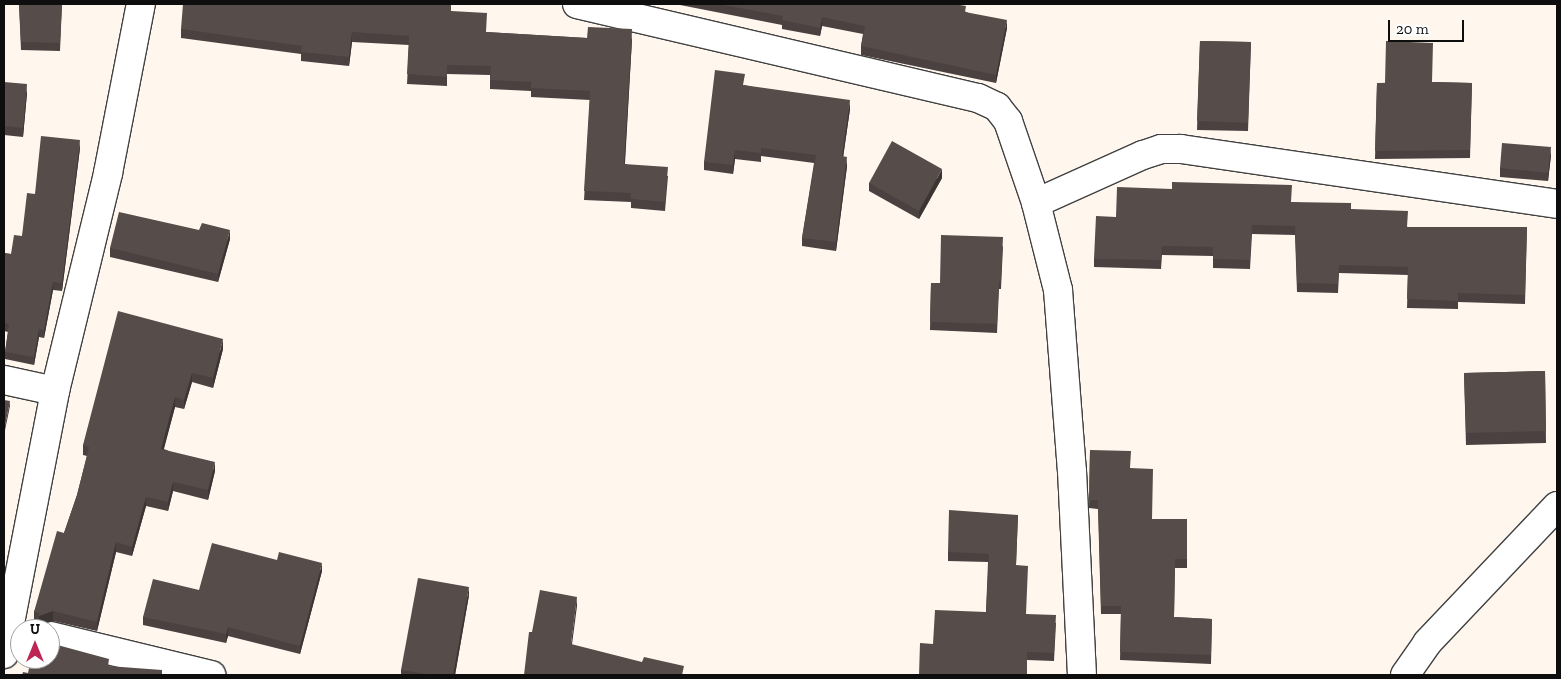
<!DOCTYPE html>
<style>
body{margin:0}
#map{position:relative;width:1561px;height:679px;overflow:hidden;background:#fff7ee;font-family:"Zilla Slab",serif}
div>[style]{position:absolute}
.roads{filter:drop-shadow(1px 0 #414141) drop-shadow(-1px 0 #414141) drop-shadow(0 1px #414141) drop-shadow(0 -1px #414141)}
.minor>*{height:28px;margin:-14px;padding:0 14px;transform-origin:14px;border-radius:14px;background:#fff}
.wall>*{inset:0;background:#4a4140}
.shaded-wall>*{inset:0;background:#3c3534}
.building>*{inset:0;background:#564c4a}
span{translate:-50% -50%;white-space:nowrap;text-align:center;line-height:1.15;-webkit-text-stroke:5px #fff;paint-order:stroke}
.frame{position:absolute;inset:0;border:5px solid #0e0e0e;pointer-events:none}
.north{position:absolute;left:10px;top:619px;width:50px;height:50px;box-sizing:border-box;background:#fff;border:1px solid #9f9f9f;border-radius:50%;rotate:0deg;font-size:14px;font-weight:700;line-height:20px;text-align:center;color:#0e0e0e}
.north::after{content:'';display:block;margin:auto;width:18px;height:22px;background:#bd2654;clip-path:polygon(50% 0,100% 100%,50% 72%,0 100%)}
.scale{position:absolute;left:1388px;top:20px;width:76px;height:22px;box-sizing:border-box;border:2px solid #0e0e0e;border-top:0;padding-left:6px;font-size:15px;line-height:18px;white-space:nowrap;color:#0e0e0e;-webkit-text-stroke:4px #fff;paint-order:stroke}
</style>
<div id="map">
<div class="roads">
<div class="minor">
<div style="left:577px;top:4px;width:412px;rotate:13.2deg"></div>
<div style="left:978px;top:98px;width:21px;rotate:25deg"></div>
<div style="left:997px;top:107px;width:18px;rotate:52deg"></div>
<div style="left:1008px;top:121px;width:87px;rotate:71.1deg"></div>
<div style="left:1036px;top:203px;width:90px;rotate:75.8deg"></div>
<div style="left:1058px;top:290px;width:182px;rotate:85.6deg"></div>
<div style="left:1072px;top:471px;width:204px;rotate:87.2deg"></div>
<div style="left:1036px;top:203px;width:117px;rotate:-24.2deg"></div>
<div style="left:1143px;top:155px;width:19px;rotate:-18deg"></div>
<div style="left:1161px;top:149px;width:20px"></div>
<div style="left:1181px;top:149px;width:380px;rotate:8.3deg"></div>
<div style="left:4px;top:380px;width:52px;rotate:12.2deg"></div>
<div style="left:50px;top:636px;width:166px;rotate:13.6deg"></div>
<div style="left:4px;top:654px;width:268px;rotate:-79deg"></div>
<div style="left:55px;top:391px;width:224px;rotate:-76.3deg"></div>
<div style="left:108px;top:173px;width:172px;rotate:-79deg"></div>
<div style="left:1405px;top:675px;width:39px;rotate:-55deg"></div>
<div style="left:1427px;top:643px;width:189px;rotate:-46.5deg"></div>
</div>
</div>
<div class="wall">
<div style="clip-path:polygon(19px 4px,62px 4px,60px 51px,21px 50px)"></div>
<div style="clip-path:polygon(451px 4px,451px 11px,486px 32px,587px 38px,632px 39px,625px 164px,668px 176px,665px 211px,631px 208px,631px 202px,584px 200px,590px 100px,531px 97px,531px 91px,490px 89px,490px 75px,447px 74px,447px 86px,407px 84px,409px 45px,352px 42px,349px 66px,301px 61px,301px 54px,181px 38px,181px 29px)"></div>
<div style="clip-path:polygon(675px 4px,954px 4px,966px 12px,1007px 28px,996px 83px,861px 55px,861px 46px,863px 34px,822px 26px,820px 36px,782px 29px,782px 25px)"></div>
<div style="clip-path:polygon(1200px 41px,1251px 42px,1248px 131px,1197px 130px)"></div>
<div style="clip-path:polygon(4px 82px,27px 93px,23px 137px,4px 135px)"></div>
<div style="clip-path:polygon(1432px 82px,1472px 83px,1470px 158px,1375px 159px,1377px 83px)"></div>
<div style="clip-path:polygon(745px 83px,744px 85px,850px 109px,843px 157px,847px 166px,836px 251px,802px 246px,802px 238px,814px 163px,761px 156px,761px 162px,735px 159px,733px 174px,704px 170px,704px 162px)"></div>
<div style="clip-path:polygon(80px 148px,62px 291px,53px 290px,44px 338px,39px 337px,34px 365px,5px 359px,5px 352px,8px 332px,4px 331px,4px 253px,11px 254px,22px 236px,35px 194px)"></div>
<div style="clip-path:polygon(1551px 155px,1548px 181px,1500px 177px,1500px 168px)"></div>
<div style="clip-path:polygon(942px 178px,919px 219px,869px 191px,869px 183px)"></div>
<div style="clip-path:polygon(1292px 202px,1351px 209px,1408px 227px,1527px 227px,1525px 304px,1458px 302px,1458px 309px,1407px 308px,1408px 275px,1339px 273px,1338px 293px,1297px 292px,1295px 235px,1252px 234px,1250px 269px,1213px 268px,1213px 256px,1162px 255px,1161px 269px,1094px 267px,1094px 259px,1116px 217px)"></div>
<div style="clip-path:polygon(230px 239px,218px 282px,110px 257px,110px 248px)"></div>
<div style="clip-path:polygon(1003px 246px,1001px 289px,999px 289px,997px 333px,930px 330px,931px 283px,940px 283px)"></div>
<div style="clip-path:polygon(223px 349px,213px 388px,192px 382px,184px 409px,175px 407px,164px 449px,215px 471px,208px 500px,173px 491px,168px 511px,146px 506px,132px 556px,116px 552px,97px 631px,53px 621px,39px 625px,39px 622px,34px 621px,34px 612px,64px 533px,77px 495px,87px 456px,83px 455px,83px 445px)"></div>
<div style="clip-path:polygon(1545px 371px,1546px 443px,1466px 445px,1464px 373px)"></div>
<div style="clip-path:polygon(1090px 450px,1130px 468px,1152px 519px,1187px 519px,1187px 568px,1175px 568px,1174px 617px,1212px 619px,1211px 664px,1120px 660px,1121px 614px,1101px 614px,1098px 509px,1089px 508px)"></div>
<div style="clip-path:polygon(1018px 515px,1016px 565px,1026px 614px,1056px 623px,1054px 661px,1027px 660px,933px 644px,986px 612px,988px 562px,948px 561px,948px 552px)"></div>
<div style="clip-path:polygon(322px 571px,300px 654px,228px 636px,226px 643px,143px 625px,143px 617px,199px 590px)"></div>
<div style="clip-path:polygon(469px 595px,455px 675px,401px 675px,401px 670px)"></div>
</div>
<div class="shaded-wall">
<div style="clip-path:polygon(822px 17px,822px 26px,820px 36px,820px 28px)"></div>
<div style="clip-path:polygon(1007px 20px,1007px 28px,996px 83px,996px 75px)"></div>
<div style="clip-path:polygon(632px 29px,632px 39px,624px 174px,624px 164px)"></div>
<div style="clip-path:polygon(352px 32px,352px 42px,349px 66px,349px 57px)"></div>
<div style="clip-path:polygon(27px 84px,27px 93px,23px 137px,23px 128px)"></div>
<div style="clip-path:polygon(850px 100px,850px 109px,842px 165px,842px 156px)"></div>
<div style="clip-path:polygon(80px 140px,80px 148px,62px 291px,62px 283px)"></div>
<div style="clip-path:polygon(1551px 147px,1551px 155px,1548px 181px,1548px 173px)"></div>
<div style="clip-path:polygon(735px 150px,735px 159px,733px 174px,733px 165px)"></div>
<div style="clip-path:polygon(847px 157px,847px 166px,836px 251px,836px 242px)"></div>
<div style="clip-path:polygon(942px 169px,942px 178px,919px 219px,919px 211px)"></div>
<div style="clip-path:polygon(230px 230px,230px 239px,218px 282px,218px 274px)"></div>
<div style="clip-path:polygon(53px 282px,53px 290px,44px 338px,44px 330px)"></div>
<div style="clip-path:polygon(39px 329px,39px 337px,34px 365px,34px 357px)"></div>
<div style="clip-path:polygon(223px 339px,223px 349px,213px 388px,213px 378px)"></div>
<div style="clip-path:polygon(192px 373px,192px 382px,184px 409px,184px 400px)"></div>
<div style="clip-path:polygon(175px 397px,175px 407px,161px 458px,161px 449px)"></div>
<div style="clip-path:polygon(10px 401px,10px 406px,4px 435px,4px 431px)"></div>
<div style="clip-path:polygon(215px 462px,215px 471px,208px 500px,208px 490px)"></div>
<div style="clip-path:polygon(173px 482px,173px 491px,168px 511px,168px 502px)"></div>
<div style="clip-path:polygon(146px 497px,146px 506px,132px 556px,132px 547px)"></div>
<div style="clip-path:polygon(116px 542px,116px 552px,97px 631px,97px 622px)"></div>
<div style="clip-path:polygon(322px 563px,322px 571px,300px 654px,300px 646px)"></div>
<div style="clip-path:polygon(469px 587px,469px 595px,455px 675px,453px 675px)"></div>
<div style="clip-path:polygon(577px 597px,577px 606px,571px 652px,571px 644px)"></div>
<div style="clip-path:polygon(53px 611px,53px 621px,39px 625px,39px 616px)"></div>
<div style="clip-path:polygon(228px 627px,228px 636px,226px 643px,226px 634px)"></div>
</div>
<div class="building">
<div style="clip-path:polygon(19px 4px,62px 4px,60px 43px,21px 42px)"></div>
<div style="clip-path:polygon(183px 4px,451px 4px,451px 11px,487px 13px,486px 32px,587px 38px,588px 27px,632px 29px,624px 164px,668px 167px,665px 202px,631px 199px,631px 193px,584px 191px,590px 91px,531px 88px,531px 82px,490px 80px,491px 66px,447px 65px,447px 77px,407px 74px,409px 36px,352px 32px,349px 57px,301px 52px,302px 46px,181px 29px)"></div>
<div style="clip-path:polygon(718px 4px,954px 4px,966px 6px,965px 12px,1007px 20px,996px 75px,861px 46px,865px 26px,822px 17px,820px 28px,782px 20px,783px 16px)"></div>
<div style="clip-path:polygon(1200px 41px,1251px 42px,1248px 123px,1197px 121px)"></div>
<div style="clip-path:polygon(1386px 41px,1433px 43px,1432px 82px,1472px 83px,1470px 150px,1375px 151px,1377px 83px,1385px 83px)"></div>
<div style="clip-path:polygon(715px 70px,745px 74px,743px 85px,850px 100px,842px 156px,847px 157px,836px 242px,802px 238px,816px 155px,761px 148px,761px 153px,735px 150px,733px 165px,704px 162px)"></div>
<div style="clip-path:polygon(4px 82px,27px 84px,23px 128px,4px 126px)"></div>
<div style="clip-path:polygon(41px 136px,80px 140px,62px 283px,53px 282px,44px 330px,39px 329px,34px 357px,5px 352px,9px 324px,4px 323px,4px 253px,11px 254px,14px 235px,22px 236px,27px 193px,35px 194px)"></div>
<div style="clip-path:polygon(892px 141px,942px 169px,919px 211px,869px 183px)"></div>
<div style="clip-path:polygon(1502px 143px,1551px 147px,1548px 173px,1500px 168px)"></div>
<div style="clip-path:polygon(1172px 182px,1292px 185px,1291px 202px,1351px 203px,1351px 209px,1408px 211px,1407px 227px,1527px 227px,1525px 295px,1458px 293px,1458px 301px,1407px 299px,1408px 267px,1339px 265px,1338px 284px,1297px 283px,1295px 226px,1252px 225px,1250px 260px,1213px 259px,1213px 247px,1162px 246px,1161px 260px,1094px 259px,1096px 216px,1116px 217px,1117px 187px,1172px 189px)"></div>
<div style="clip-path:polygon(119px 212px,199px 230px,202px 223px,230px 230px,218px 274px,110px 248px)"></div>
<div style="clip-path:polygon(941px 235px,1003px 237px,1001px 281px,999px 281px,997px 324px,930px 322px,931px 283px,940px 283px)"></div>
<div style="clip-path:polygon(118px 311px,223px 339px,213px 378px,192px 373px,184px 400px,175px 397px,161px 449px,215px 462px,208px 490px,173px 482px,168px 502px,146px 497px,132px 547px,116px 542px,97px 622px,53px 611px,39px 616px,39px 613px,34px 612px,57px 531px,64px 533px,77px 495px,89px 447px,83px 445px)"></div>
<div style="clip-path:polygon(1545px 371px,1546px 431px,1466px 433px,1464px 373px)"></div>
<div style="clip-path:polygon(4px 400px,10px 401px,4px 431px)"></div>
<div style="clip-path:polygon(1090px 450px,1131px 451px,1130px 468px,1153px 469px,1152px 519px,1187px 519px,1187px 559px,1175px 559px,1174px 617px,1212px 619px,1211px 655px,1120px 652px,1121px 606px,1101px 606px,1098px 500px,1089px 500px)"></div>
<div style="clip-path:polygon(949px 510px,1018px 515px,1016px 565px,1028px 566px,1026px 614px,1056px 615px,1054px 653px,1027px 652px,1027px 675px,919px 675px,920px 643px,933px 644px,935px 610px,986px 612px,989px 554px,948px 552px)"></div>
<div style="clip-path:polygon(212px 543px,277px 560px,279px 552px,322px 563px,300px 646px,228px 627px,226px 634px,143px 617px,153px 579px,199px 590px)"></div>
<div style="clip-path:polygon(418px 578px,469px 587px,453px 675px,432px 675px,401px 670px)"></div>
<div style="clip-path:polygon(540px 590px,577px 597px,571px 644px,642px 662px,644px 657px,684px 666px,682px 675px,524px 675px,529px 632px,532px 632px)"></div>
<div style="clip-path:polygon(50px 643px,109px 659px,108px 666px,162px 670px,162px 675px,22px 675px,23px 672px,28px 673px,31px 659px,50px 659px)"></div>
</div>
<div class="frame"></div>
<div class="north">U</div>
<div class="scale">20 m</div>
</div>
